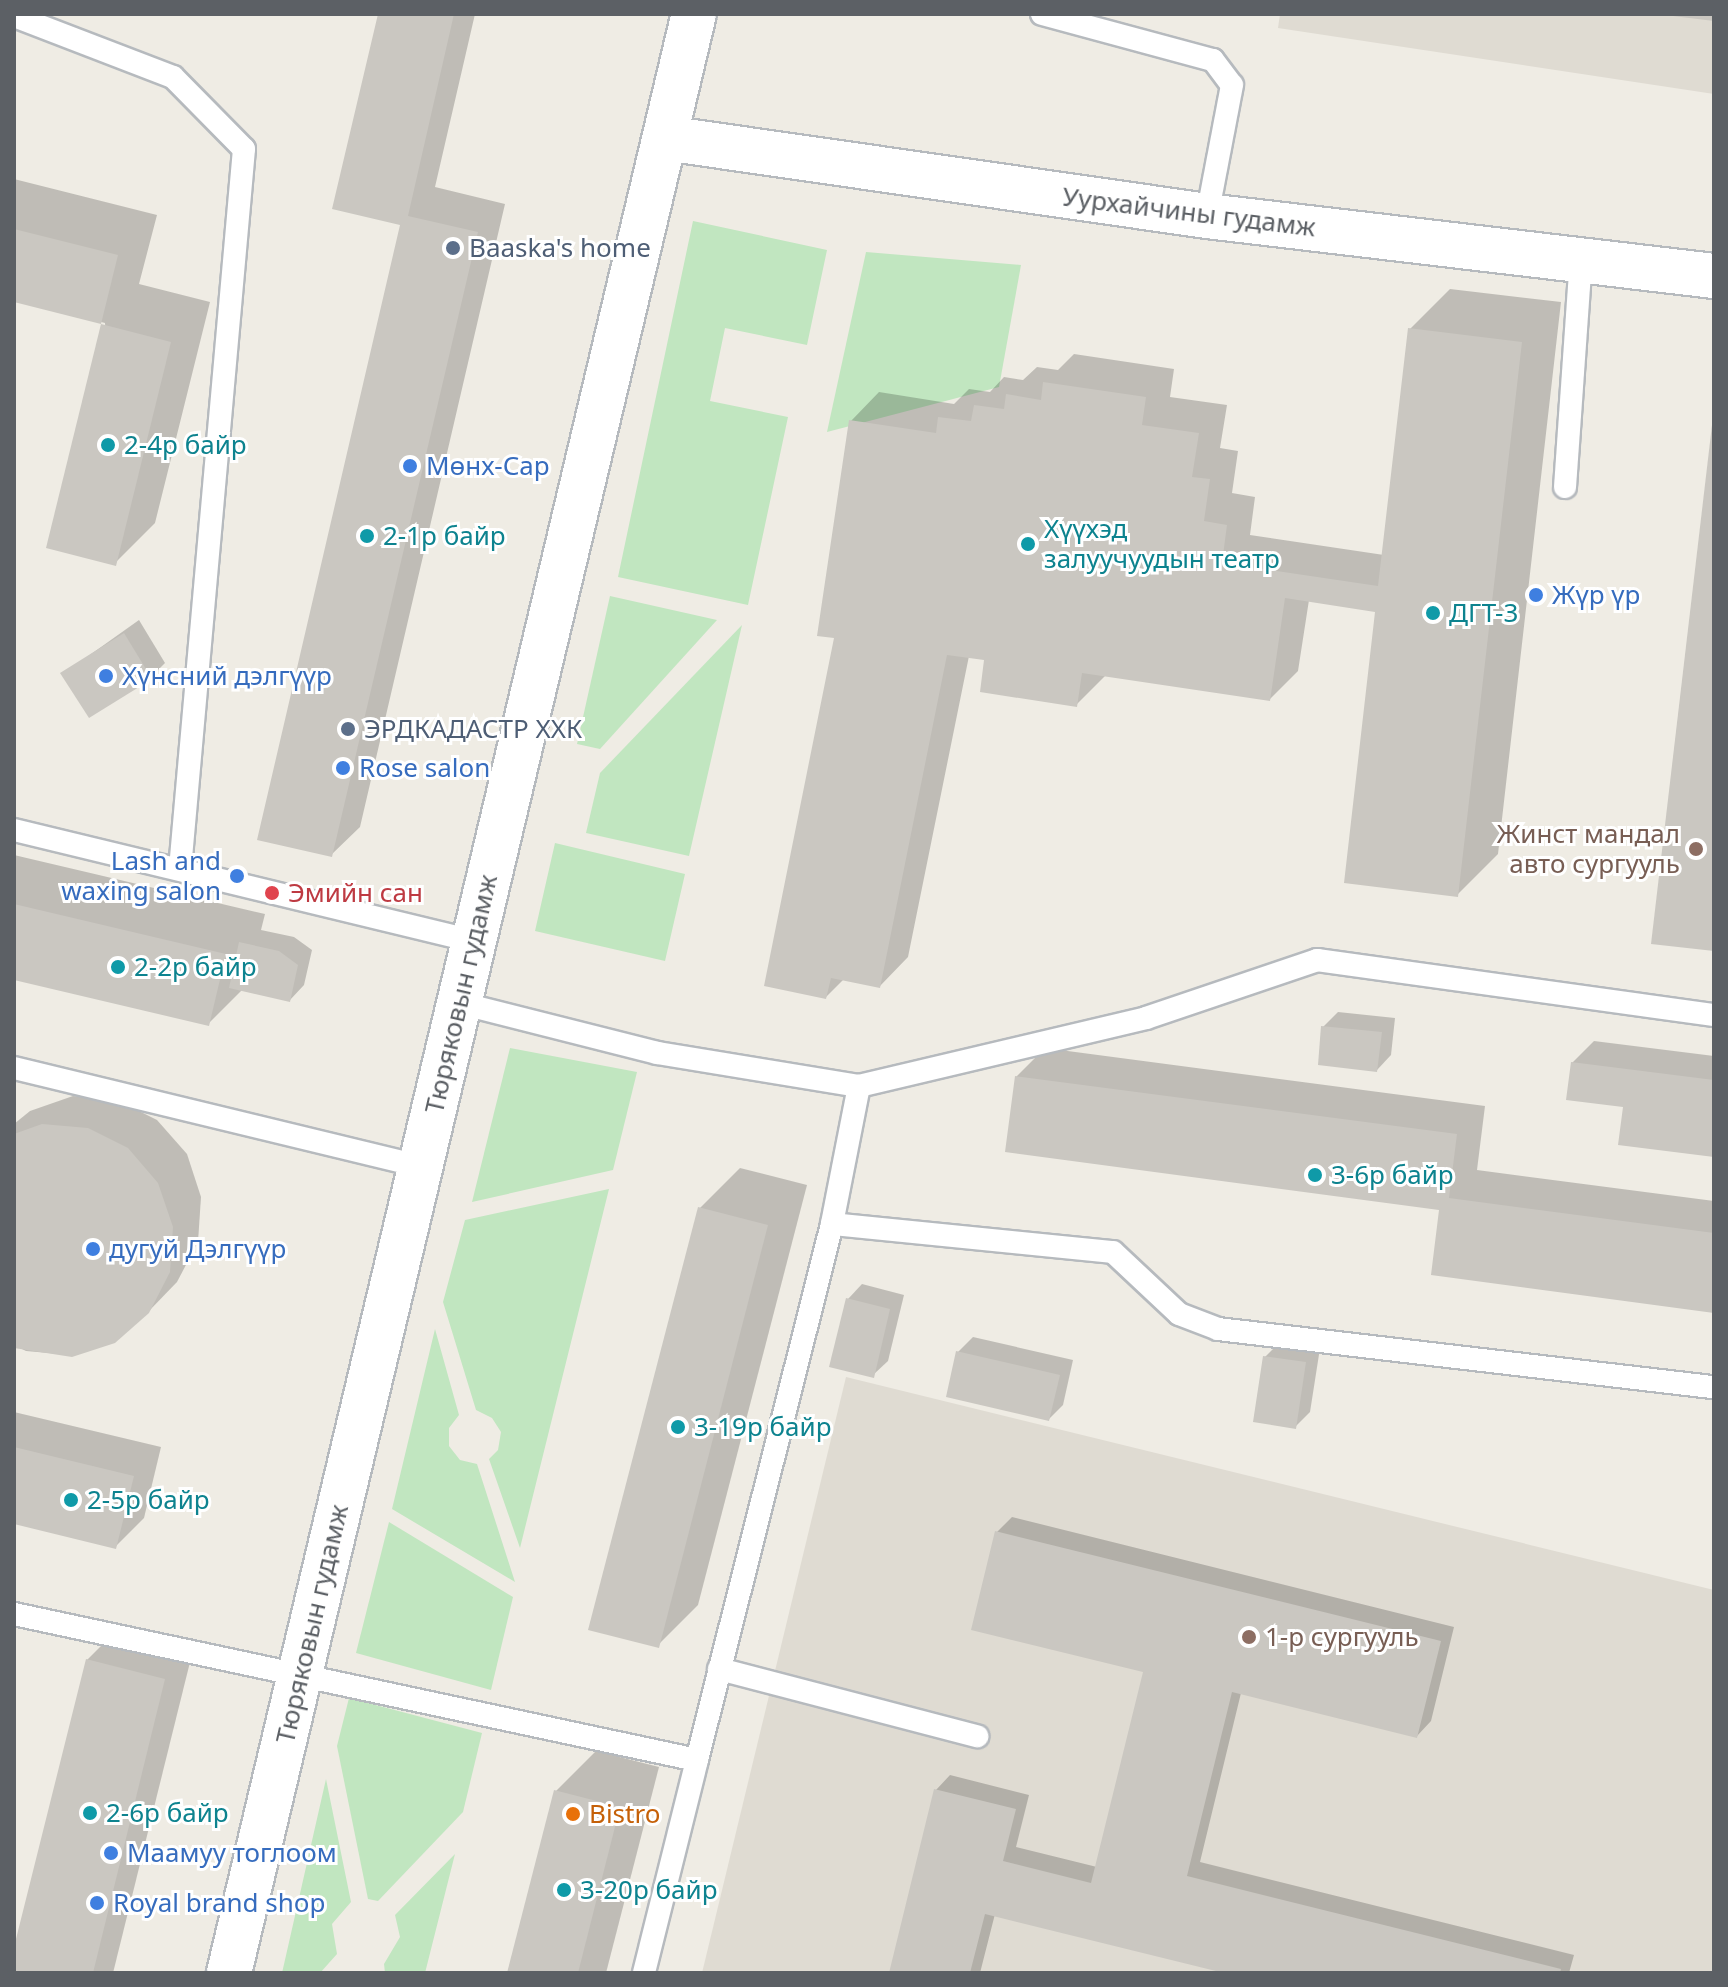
<!DOCTYPE html>
<meta charset="utf-8">
<style>
body{margin:0}
#map{position:relative;width:1728px;height:1987px;overflow:hidden;background:#efece4;font-family:"Noto Sans",sans-serif}
div>[style]{position:absolute}
.education>*{inset:0;background:#dfdbd2}
.green>*{inset:0;background:#c1e6c0}
.shadow>*{inset:0;background:#0003}
.building>*{inset:0;background:#cac7c1}
.roads{filter:drop-shadow(2px 0 #b6babe) drop-shadow(-2px 0 #b6babe) drop-shadow(0 2px #b6babe) drop-shadow(0 -2px #b6babe)}
.lane>*{height:22px;margin:-11px;padding:0 11px;transform-origin:11px;border-radius:11px;background:#fff}
.street>*{height:44px;margin:-22px;padding:0 22px;transform-origin:22px;border-radius:22px;background:#fff}
.dots>*{width:22px;height:22px;translate:-50% -50%;box-sizing:border-box;border:4px solid #fff;border-radius:50%}
span{translate:-50% -50%;white-space:nowrap;text-align:center;line-height:1.15;-webkit-text-stroke:6px #fff;paint-order:stroke}
.street-label{font-size:26px;color:#5c6065}
.service-label{font-size:26px;color:#4e5e75}
.left{translate:0 -50%;text-align:left}
.culture-label{font-size:26px;color:#0d838f}
.shop-label{font-size:26px;color:#366cbe}
.right{translate:-100% -50%;text-align:right}
.education-label{font-size:26px;color:#785e54}
.health-label{font-size:26px;color:#be3a42}
.food-label{font-size:26px;color:#c56008}
.frame{position:absolute;inset:0;border:16px solid #5c6065;pointer-events:none}
</style>
<div id="map">
<div class="education">
<div style="clip-path:polygon(1280px 14px,1714px 14px,1714px 94px,1278px 28px)"></div>
<div style="clip-path:polygon(846px 1377px,1714px 1590px,1714px 1973px,702px 1973px)"></div>
</div>
<div class="green">
<div style="clip-path:polygon(693px 221px,827px 250px,807px 345px,725px 328px,710px 401px,788px 417px,748px 605px,618px 577px)"></div>
<div style="clip-path:polygon(866px 252px,1021px 265px,999px 387px,827px 432px)"></div>
<div style="clip-path:polygon(610px 596px,717px 620px,600px 749px,577px 744px)"></div>
<div style="clip-path:polygon(742px 625px,689px 856px,586px 833px,600px 773px)"></div>
<div style="clip-path:polygon(555px 843px,685px 874px,665px 961px,535px 931px)"></div>
<div style="clip-path:polygon(510px 1048px,637px 1072px,613px 1170px,472px 1202px)"></div>
<div style="clip-path:polygon(609px 1189px,520px 1548px,489px 1459px,498px 1450px,501px 1432px,492px 1418px,476px 1410px,443px 1302px,465px 1220px)"></div>
<div style="clip-path:polygon(435px 1329px,459px 1415px,449px 1428px,449px 1446px,460px 1460px,477px 1464px,515px 1582px,392px 1509px)"></div>
<div style="clip-path:polygon(389px 1522px,513px 1597px,491px 1690px,356px 1653px)"></div>
<div style="clip-path:polygon(349px 1698px,482px 1733px,463px 1812px,378px 1901px,368px 1899px,337px 1746px)"></div>
<div style="clip-path:polygon(326px 1779px,351px 1902px,332px 1924px,337px 1954px,320px 1973px,282px 1973px)"></div>
<div style="clip-path:polygon(455px 1854px,425px 1973px,385px 1973px,384px 1964px,400px 1937px,395px 1915px)"></div>
</div>
<div class="shadow">
<div style="clip-path:polygon(380px 14px,475px 14px,435px 187px,505px 204px,360px 827px,331px 855px,403px 224px)"></div>
<div style="clip-path:polygon(14px 179px,157px 215px,139px 284px,210px 302px,155px 523px,115px 563px,105px 323px,14px 300px)"></div>
<div style="clip-path:polygon(1450px 289px,1561px 302px,1498px 854px,1457px 895px,1378px 606px,1309px 600px,1298px 671px,1270px 699px,1106px 675px,1077px 704px,986px 659px,969px 656px,908px 957px,880px 986px,844px 979px,826px 997px,836px 636px,851px 421px,879px 392px,954px 404px,969px 389px,990px 392px,1004px 377px,1023px 380px,1037px 367px,1058px 370px,1074px 354px,1174px 369px,1170px 397px,1227px 405px,1220px 448px,1238px 451px,1232px 493px,1255px 497px,1250px 535px,1384px 555px,1410px 329px)"></div>
<div style="clip-path:polygon(139px 620px,165px 663px,151px 677px,63px 674px)"></div>
<div style="clip-path:polygon(14px 855px,265px 914px,261px 930px,294px 937px,312px 950px,304px 985px,290px 1000px,243px 989px,208px 1024px,14px 977px)"></div>
<div style="clip-path:polygon(1338px 1012px,1395px 1018px,1391px 1055px,1377px 1070px,1323px 1027px)"></div>
<div style="clip-path:polygon(1594px 1041px,1714px 1056px,1714px 1155px,1625px 1105px,1572px 1063px)"></div>
<div style="clip-path:polygon(1045px 1048px,1485px 1106px,1477px 1170px,1714px 1201px,1714px 1311px,1442px 1208px,1016px 1077px)"></div>
<div style="clip-path:polygon(73px 1096px,117px 1100px,157px 1120px,187px 1154px,201px 1197px,198px 1242px,177px 1282px,148px 1312px,71px 1355px,26px 1351px,14px 1345px,14px 1124px,30px 1111px)"></div>
<div style="clip-path:polygon(740px 1168px,807px 1185px,698px 1605px,658px 1645px,700px 1208px)"></div>
<div style="clip-path:polygon(862px 1284px,904px 1295px,888px 1361px,873px 1375px,848px 1299px)"></div>
<div style="clip-path:polygon(973px 1337px,1073px 1360px,1063px 1405px,1049px 1419px,958px 1352px)"></div>
<div style="clip-path:polygon(1280px 1342px,1320px 1348px,1310px 1412px,1295px 1427px,1265px 1357px)"></div>
<div style="clip-path:polygon(14px 1412px,161px 1447px,144px 1518px,116px 1546px,14px 1522px)"></div>
<div style="clip-path:polygon(1012px 1517px,1454px 1627px,1431px 1721px,1417px 1736px,1241px 1693px,1200px 1862px,1574px 1955px,1569px 1973px,1232px 1973px,995px 1914px,980px 1973px,891px 1973px,936px 1790px,950px 1775px,1029px 1795px,1016px 1847px,1097px 1867px,1145px 1671px,997px 1532px)"></div>
<div style="clip-path:polygon(116px 1631px,193px 1650px,113px 1973px,14px 1973px,87px 1660px)"></div>
<div style="clip-path:polygon(596px 1751px,659px 1767px,606px 1973px,509px 1973px,556px 1791px)"></div>
</div>
<div class="building">
<div style="clip-path:polygon(378px 14px,454px 14px,408px 216px,478px 232px,332px 857px,257px 840px,400px 225px,332px 209px)"></div>
<div style="clip-path:polygon(1714px 14px,1714px 21px,1673px 16px,1673px 14px)"></div>
<div style="clip-path:polygon(14px 229px,118px 255px,101px 324px,14px 302px)"></div>
<div style="clip-path:polygon(101px 324px,171px 342px,116px 566px,46px 548px)"></div>
<div style="clip-path:polygon(1408px 328px,1522px 342px,1458px 897px,1344px 883px,1375px 612px,1285px 598px,1270px 701px,1082px 673px,1077px 707px,980px 692px,984px 660px,947px 655px,880px 988px,831px 978px,826px 999px,764px 986px,834px 638px,817px 636px,849px 420px,936px 433px,938px 417px,971px 421px,974px 405px,1004px 409px,1006px 394px,1041px 400px,1043px 382px,1146px 397px,1142px 425px,1199px 433px,1192px 477px,1210px 479px,1204px 521px,1227px 525px,1222px 563px,1378px 586px)"></div>
<div style="clip-path:polygon(1712px 425px,1714px 426px,1714px 951px,1651px 944px)"></div>
<div style="clip-path:polygon(124px 633px,152px 679px,89px 718px,60px 673px)"></div>
<div style="clip-path:polygon(14px 904px,226px 954px,209px 1026px,14px 980px)"></div>
<div style="clip-path:polygon(239px 942px,279px 951px,298px 965px,290px 1002px,229px 988px)"></div>
<div style="clip-path:polygon(1321px 1026px,1382px 1032px,1377px 1072px,1318px 1065px)"></div>
<div style="clip-path:polygon(1571px 1062px,1714px 1080px,1714px 1157px,1618px 1145px,1623px 1107px,1566px 1100px)"></div>
<div style="clip-path:polygon(1015px 1076px,1457px 1134px,1449px 1198px,1714px 1233px,1714px 1313px,1431px 1275px,1439px 1210px,1005px 1152px)"></div>
<div style="clip-path:polygon(42px 1124px,88px 1128px,128px 1148px,158px 1183px,173px 1227px,170px 1272px,149px 1313px,115px 1343px,72px 1357px,14px 1348px,14px 1134px)"></div>
<div style="clip-path:polygon(698px 1207px,768px 1225px,659px 1648px,588px 1630px)"></div>
<div style="clip-path:polygon(846px 1298px,890px 1309px,874px 1378px,829px 1367px)"></div>
<div style="clip-path:polygon(956px 1351px,1060px 1375px,1049px 1421px,946px 1397px)"></div>
<div style="clip-path:polygon(1263px 1356px,1306px 1362px,1296px 1429px,1253px 1422px)"></div>
<div style="clip-path:polygon(14px 1447px,134px 1476px,116px 1549px,14px 1524px)"></div>
<div style="clip-path:polygon(995px 1531px,1441px 1641px,1417px 1738px,1232px 1692px,1187px 1876px,1561px 1969px,1560px 1973px,1224px 1973px,985px 1914px,970px 1973px,889px 1973px,934px 1789px,1016px 1809px,1003px 1861px,1091px 1883px,1143px 1672px,971px 1630px)"></div>
<div style="clip-path:polygon(86px 1659px,165px 1679px,93px 1973px,14px 1973px,14px 1947px)"></div>
<div style="clip-path:polygon(554px 1790px,620px 1807px,578px 1973px,507px 1973px)"></div>
</div>
<div class="roads">
<div class="lane">
<div style="left:1042px;top:14px;width:177px;rotate:15.1deg"></div>
<div style="left:1213px;top:60px;width:31px;rotate:53deg"></div>
<div style="left:1232px;top:85px;width:133px;rotate:100.8deg"></div>
<div style="left:14px;top:16px;width:170px;rotate:21deg"></div>
<div style="left:173px;top:77px;width:101px;rotate:45.4deg"></div>
<div style="left:244px;top:149px;width:723px;rotate:95.08deg"></div>
<div style="left:1565px;top:487px;width:230px;rotate:-86deg"></div>
<div style="left:14px;top:830px;width:473px;rotate:13.6deg"></div>
<div style="left:460px;top:1003px;width:203px;rotate:14.2deg"></div>
<div style="left:657px;top:1053px;width:205px;rotate:9.3deg"></div>
<div style="left:859px;top:1086px;width:141px;rotate:101.1deg"></div>
<div style="left:832px;top:1224px;width:553px;rotate:104.14deg"></div>
<div style="left:14px;top:1068px;width:418px;rotate:13.6deg"></div>
<div style="left:859px;top:1086px;width:295px;rotate:-13.3deg"></div>
<div style="left:1146px;top:1018px;width:181px;rotate:-18.7deg"></div>
<div style="left:1317px;top:960px;width:401px;rotate:7.9deg"></div>
<div style="left:832px;top:1224px;width:282px;rotate:5.7deg"></div>
<div style="left:1113px;top:1252px;width:91px;rotate:43.2deg"></div>
<div style="left:1179px;top:1314px;width:42px;rotate:21deg"></div>
<div style="left:1218px;top:1329px;width:499px;rotate:6.7deg"></div>
<div style="left:14px;top:1614px;width:698px;rotate:12.07deg"></div>
<div style="left:697px;top:1760px;width:219px;rotate:104deg"></div>
<div style="left:719px;top:1669px;width:267px;rotate:14.6deg"></div>
</div>
<div class="street">
<div style="left:665px;top:138px;width:548px;rotate:8.19deg"></div>
<div style="left:1207px;top:216px;width:511px;rotate:6.75deg"></div>
<div style="left:229px;top:1973px;width:2013px;rotate:-76.65deg"></div>
</div>
</div>
<div class="dots">
<div style="left:453px;top:248px;background:#5c6f8a"></div>
<div style="left:108px;top:445px;background:#0f9aa8"></div>
<div style="left:410px;top:466px;background:#3f7fe0"></div>
<div style="left:367px;top:536px;background:#0f9aa8"></div>
<div style="left:1028px;top:544px;background:#0f9aa8"></div>
<div style="left:1536px;top:595px;background:#3f7fe0"></div>
<div style="left:1433px;top:613px;background:#0f9aa8"></div>
<div style="left:106px;top:676px;background:#3f7fe0"></div>
<div style="left:348px;top:729px;background:#5c6f8a"></div>
<div style="left:343px;top:768px;background:#3f7fe0"></div>
<div style="left:1696px;top:849px;background:#8d6e63"></div>
<div style="left:237px;top:876px;background:#3f7fe0"></div>
<div style="left:272px;top:893px;background:#e0444e"></div>
<div style="left:118px;top:967px;background:#0f9aa8"></div>
<div style="left:1315px;top:1175px;background:#0f9aa8"></div>
<div style="left:93px;top:1249px;background:#3f7fe0"></div>
<div style="left:678px;top:1427px;background:#0f9aa8"></div>
<div style="left:71px;top:1500px;background:#0f9aa8"></div>
<div style="left:1249px;top:1637px;background:#8d6e63"></div>
<div style="left:90px;top:1813px;background:#0f9aa8"></div>
<div style="left:573px;top:1814px;background:#e8710a"></div>
<div style="left:111px;top:1853px;background:#3f7fe0"></div>
<div style="left:564px;top:1890px;background:#0f9aa8"></div>
<div style="left:97px;top:1903px;background:#3f7fe0"></div>
</div>
<div class="street-label">
<span style="left:1189px;top:212px;rotate:7deg">Уурхайчины гудамж</span>
<span style="left:461px;top:994px;rotate:-77deg">Тюряковын гудамж</span>
<span style="left:312px;top:1624px;rotate:-77deg">Тюряковын гудамж</span>
</div>
<div class="service-label">
<span class="left" style="left:469px;top:248px">Baaska's home</span>
<span class="left" style="left:364px;top:729px">ЭРДКАДАСТР ХХК</span>
</div>
<div class="culture-label">
<span class="left" style="left:124px;top:445px">2-4р байр</span>
<span class="left" style="left:1044px;top:544px">Хүүхэд<br>залуучуудын театр</span>
<span class="left" style="left:383px;top:536px">2-1р байр</span>
<span class="left" style="left:1449px;top:613px">ДГТ-3</span>
<span class="left" style="left:134px;top:967px">2-2р байр</span>
<span class="left" style="left:1331px;top:1175px">3-6р байр</span>
<span class="left" style="left:694px;top:1427px">3-19р байр</span>
<span class="left" style="left:87px;top:1500px">2-5р байр</span>
<span class="left" style="left:106px;top:1813px">2-6р байр</span>
<span class="left" style="left:580px;top:1890px">3-20р байр</span>
</div>
<div class="shop-label">
<span class="left" style="left:426px;top:466px">Мөнх-Сар</span>
<span class="left" style="left:1552px;top:595px">Жүр үр</span>
<span class="left" style="left:122px;top:676px">Хүнсний дэлгүүр</span>
<span class="left" style="left:359px;top:768px">Rose salon</span>
<span class="right" style="left:221px;top:876px">Lash and<br>waxing salon</span>
<span class="left" style="left:109px;top:1249px">дугуй Дэлгүүр</span>
<span class="left" style="left:127px;top:1853px">Маамуу тоглоом</span>
<span class="left" style="left:113px;top:1903px">Royal brand shop</span>
</div>
<div class="education-label">
<span class="right" style="left:1680px;top:849px">Жинст мандал<br>авто сургууль</span>
<span class="left" style="left:1265px;top:1637px">1-р сургууль</span>
</div>
<div class="health-label">
<span class="left" style="left:288px;top:893px">Эмийн сан</span>
</div>
<div class="food-label">
<span class="left" style="left:589px;top:1814px">Bistro</span>
</div>
<div class="frame"></div>
</div>
